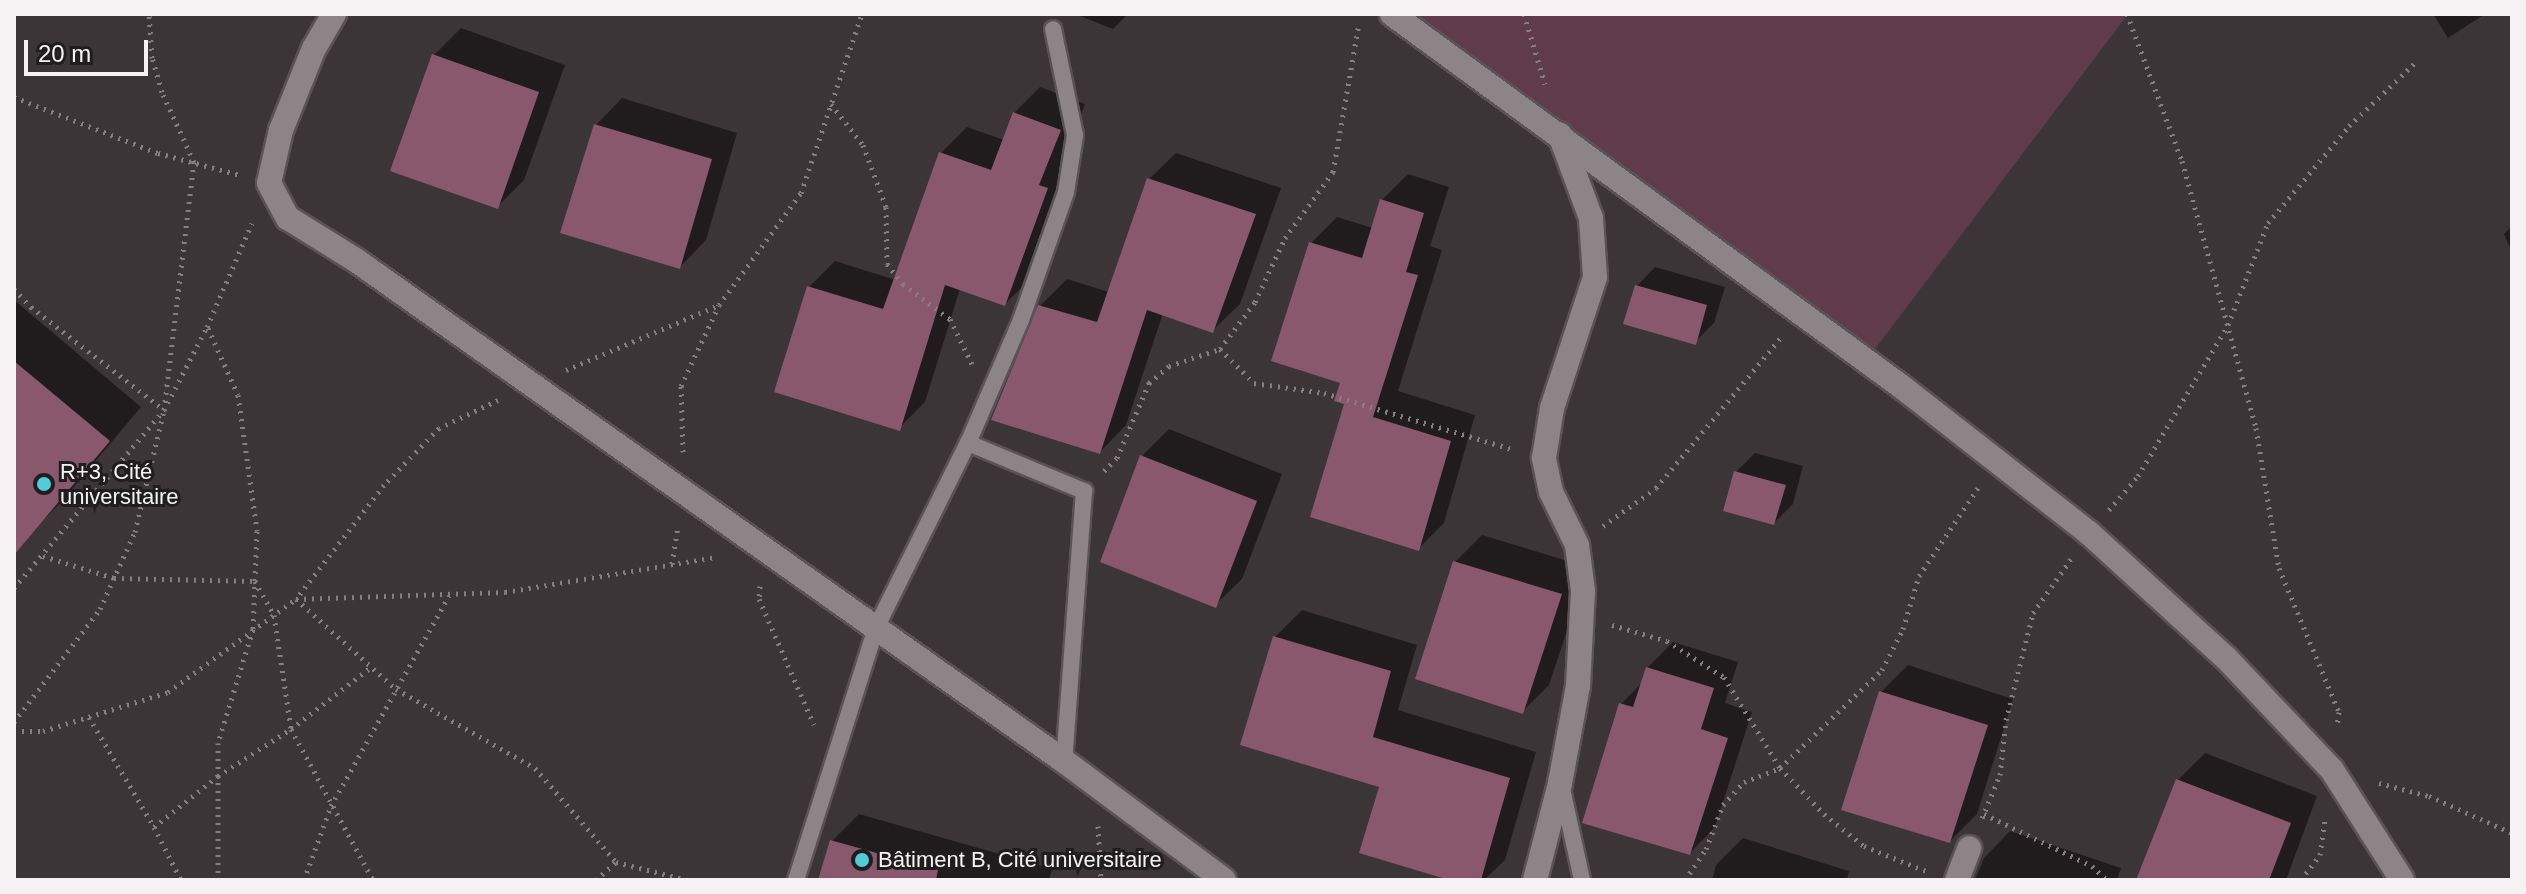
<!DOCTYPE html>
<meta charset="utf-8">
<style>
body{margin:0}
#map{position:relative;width:2526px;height:894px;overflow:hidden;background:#3c3537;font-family:Helvetica,sans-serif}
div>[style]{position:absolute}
.green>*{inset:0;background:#603c4b}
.shadow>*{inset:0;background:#0007}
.building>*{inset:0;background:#89586c}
.path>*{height:5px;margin-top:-2.5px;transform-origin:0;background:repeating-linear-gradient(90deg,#857f81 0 2px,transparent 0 8px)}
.roads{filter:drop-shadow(2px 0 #5a5356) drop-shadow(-2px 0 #5a5356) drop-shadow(0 2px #5a5356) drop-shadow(0 -2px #5a5356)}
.lane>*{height:16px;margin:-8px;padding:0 8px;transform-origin:8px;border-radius:8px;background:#8c8487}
.street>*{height:24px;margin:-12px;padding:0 12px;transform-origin:12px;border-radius:12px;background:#8c8487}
.dots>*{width:22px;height:22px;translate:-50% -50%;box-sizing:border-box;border:4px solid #201d1e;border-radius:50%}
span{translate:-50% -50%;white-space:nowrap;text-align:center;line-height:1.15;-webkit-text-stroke:6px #201d1e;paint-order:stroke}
.poi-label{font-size:22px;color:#f6f1f3}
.left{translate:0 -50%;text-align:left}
.frame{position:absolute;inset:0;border:16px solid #f6f1f3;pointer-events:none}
.scale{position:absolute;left:24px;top:40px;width:124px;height:36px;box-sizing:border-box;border:4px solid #f6f1f3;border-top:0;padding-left:10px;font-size:24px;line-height:28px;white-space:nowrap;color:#f6f1f3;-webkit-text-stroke:6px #201d1e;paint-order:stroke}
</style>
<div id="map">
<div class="green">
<div style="clip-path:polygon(1416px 14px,2128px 14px,1869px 357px)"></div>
</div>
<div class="shadow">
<div style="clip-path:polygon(1075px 14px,1128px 14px,1113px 29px)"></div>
<div style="clip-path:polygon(2433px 14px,2485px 14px,2448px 38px)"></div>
<div style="clip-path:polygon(461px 28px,565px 65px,524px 180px,497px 207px,434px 55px)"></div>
<div style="clip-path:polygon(1040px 87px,1085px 104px,1064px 159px,1072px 162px,1031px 278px,1005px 304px,960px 289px,925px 402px,899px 428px,809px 287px,835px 261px,896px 280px,941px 153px,967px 127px,1004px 140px,1014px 113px)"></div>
<div style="clip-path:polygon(622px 98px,737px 133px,706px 240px,680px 267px,596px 125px)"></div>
<div style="clip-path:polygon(1176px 153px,1281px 188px,1240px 304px,1213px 330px,1163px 313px,1126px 425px,1100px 452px,1040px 306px,1067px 279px,1109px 292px,1149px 179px)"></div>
<div style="clip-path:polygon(1408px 174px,1449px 187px,1430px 246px,1442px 250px,1398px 391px,1475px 415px,1444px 523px,1419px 548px,1347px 403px,1311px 243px,1337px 217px,1373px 228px,1382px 200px)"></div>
<div style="clip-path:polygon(2512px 226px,2512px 253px,2504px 234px)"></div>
<div style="clip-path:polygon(1655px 267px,1725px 287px,1714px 323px,1695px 342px,1637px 286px)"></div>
<div style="clip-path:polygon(14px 300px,141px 407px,60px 503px,28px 536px,14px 525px)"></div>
<div style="clip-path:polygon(1169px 429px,1282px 474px,1242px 579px,1215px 605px,1142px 456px)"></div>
<div style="clip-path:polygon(1755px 453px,1803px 466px,1793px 504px,1774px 523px,1736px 472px)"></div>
<div style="clip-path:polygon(1482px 535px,1588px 567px,1549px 685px,1523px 711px,1455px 562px)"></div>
<div style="clip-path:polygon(1302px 610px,1417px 645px,1398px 710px,1536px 752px,1505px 860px,1484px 880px,1456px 880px,1275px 637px)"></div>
<div style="clip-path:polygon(1673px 642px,1738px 662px,1725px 703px,1752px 712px,1715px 827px,1690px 853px,1621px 704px,1643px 682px,1647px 668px)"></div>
<div style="clip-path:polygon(1908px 665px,2013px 699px,1977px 814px,1950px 841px,1881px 692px)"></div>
<div style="clip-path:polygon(2205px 753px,2317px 796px,2286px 880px,2139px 880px,2178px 780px)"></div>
<div style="clip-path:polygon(859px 814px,1052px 869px,1049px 880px,821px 880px,832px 841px)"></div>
<div style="clip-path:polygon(2010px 831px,2121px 868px,2117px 880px,1975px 880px,1984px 858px)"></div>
<div style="clip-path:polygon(1743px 838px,1849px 871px,1847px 880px,1712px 880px,1716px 865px)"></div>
</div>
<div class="building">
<div style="clip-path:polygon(432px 54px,539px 92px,498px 209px,390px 171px)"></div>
<div style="clip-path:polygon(1013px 112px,1061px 130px,1039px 185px,1048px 188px,1005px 306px,945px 285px,900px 431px,774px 392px,807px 286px,883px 309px,939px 152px,991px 170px)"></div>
<div style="clip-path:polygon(594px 124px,712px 159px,680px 269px,560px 233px)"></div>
<div style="clip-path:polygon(1147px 178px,1256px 214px,1213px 333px,1147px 310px,1100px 454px,991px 420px,1038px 305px,1097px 322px)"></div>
<div style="clip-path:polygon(1380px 199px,1424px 213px,1406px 272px,1418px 275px,1373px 417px,1451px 441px,1419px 551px,1310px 517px,1344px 404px,1334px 401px,1340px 383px,1271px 361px,1309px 242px,1362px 258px)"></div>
<div style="clip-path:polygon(1635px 285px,1707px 305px,1696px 345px,1623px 324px)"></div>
<div style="clip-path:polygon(14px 361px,110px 441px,14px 555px)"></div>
<div style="clip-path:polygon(1140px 455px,1257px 501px,1216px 608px,1100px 562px)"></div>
<div style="clip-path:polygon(1734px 471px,1786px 485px,1774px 525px,1723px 511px)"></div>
<div style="clip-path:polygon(1453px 561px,1562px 594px,1523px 714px,1415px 679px)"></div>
<div style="clip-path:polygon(1273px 636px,1391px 671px,1373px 737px,1510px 778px,1481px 880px,1449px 880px,1359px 853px,1379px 787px,1240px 745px)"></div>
<div style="clip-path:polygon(1646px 667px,1714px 688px,1701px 729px,1728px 738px,1690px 855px,1582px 823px,1619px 703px,1633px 707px)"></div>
<div style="clip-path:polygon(1879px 691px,1988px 725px,1950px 843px,1841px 810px)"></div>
<div style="clip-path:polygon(2176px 779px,2291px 823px,2269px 880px,2136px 880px)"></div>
<div style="clip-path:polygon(830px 840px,938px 870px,936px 880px,818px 880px)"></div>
</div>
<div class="path">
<div style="left:1524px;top:14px;width:73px;rotate:73.3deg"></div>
<div style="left:2127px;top:14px;width:157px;rotate:69.5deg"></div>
<div style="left:2182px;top:161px;width:277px;rotate:74.5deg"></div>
<div style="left:2256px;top:428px;width:142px;rotate:80.7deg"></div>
<div style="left:2279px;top:568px;width:156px;rotate:67.4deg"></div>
<div style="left:2339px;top:712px;width:14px;rotate:98deg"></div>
<div style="left:14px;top:97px;width:155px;rotate:21.3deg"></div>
<div style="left:158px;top:153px;width:85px;rotate:15deg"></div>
<div style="left:831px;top:104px;width:52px;rotate:52deg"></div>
<div style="left:863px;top:145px;width:66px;rotate:69.6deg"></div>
<div style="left:886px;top:207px;width:57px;rotate:89deg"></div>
<div style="left:887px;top:264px;width:26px;rotate:51deg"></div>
<div style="left:903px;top:284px;width:59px;rotate:36.7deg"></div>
<div style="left:950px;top:319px;width:50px;rotate:63.9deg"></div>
<div style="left:14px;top:289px;width:25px;rotate:47deg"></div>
<div style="left:31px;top:307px;width:167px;rotate:37.7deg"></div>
<div style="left:208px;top:328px;width:73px;rotate:65.9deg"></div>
<div style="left:238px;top:395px;width:137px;rotate:82deg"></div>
<div style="left:257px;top:531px;width:98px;rotate:92.3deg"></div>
<div style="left:253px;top:629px;width:119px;rotate:107.1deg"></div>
<div style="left:218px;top:743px;width:137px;rotate:90deg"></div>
<div style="left:1220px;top:349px;width:48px;rotate:45deg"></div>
<div style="left:1254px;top:383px;width:71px;rotate:8.1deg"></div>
<div style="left:1324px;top:393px;width:196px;rotate:16.6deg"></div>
<div style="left:566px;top:370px;width:166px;rotate:-23deg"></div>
<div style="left:498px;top:400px;width:65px;rotate:154.6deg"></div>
<div style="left:439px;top:428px;width:79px;rotate:134deg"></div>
<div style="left:384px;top:485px;width:144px;rotate:127.7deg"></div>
<div style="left:296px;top:599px;width:135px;rotate:42deg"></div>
<div style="left:396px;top:689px;width:160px;rotate:29.6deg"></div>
<div style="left:535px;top:768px;width:124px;rotate:49.2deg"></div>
<div style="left:683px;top:452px;width:66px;rotate:-91.7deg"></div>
<div style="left:681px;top:386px;width:89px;rotate:-64.9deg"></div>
<div style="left:719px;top:305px;width:139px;rotate:-53.8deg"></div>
<div style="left:801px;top:193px;width:189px;rotate:-71.2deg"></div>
<div style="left:1104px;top:471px;width:18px;rotate:-45deg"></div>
<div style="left:1117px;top:458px;width:82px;rotate:-66.9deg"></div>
<div style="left:1149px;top:383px;width:26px;rotate:-40deg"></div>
<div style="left:1169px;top:366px;width:54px;rotate:-18.4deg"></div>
<div style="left:1220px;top:349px;width:59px;rotate:-53.3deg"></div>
<div style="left:1255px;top:302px;width:71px;rotate:-64.9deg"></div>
<div style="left:1285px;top:238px;width:82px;rotate:-54deg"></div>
<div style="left:1333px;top:172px;width:151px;rotate:-80.1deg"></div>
<div style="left:2109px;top:510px;width:45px;rotate:-49.5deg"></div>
<div style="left:2138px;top:476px;width:176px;rotate:-59.2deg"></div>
<div style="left:2228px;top:325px;width:110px;rotate:-68.6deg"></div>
<div style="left:2268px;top:223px;width:126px;rotate:-50.1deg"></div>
<div style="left:2349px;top:126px;width:94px;rotate:-43.7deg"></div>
<div style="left:1603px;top:526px;width:65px;rotate:-35.6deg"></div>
<div style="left:1656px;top:488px;width:197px;rotate:-50.3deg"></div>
<div style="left:43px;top:556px;width:74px;rotate:17.2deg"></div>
<div style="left:114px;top:578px;width:141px;rotate:1.2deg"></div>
<div style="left:255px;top:581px;width:39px;rotate:61deg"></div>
<div style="left:274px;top:615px;width:115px;rotate:81.5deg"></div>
<div style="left:291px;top:729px;width:172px;rotate:61.5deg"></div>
<div style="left:672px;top:564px;width:38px;rotate:-81deg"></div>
<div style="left:760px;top:586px;width:13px;rotate:94deg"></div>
<div style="left:759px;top:599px;width:137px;rotate:66.4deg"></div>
<div style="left:14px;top:588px;width:233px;rotate:-49.9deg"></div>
<div style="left:164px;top:410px;width:250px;rotate:-83.1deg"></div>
<div style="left:194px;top:162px;width:77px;rotate:-114.6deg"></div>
<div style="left:162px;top:92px;width:35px;rotate:-106deg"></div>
<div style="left:152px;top:58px;width:44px;rotate:-93.9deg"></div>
<div style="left:1612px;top:625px;width:57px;rotate:16.2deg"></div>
<div style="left:1667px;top:641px;width:67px;rotate:32.3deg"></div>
<div style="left:1724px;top:677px;width:107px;rotate:58.4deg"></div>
<div style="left:1780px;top:768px;width:64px;rotate:46.3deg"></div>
<div style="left:1824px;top:814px;width:51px;rotate:38.7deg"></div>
<div style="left:1864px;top:846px;width:67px;rotate:22deg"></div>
<div style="left:89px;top:717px;width:128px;rotate:59.4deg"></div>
<div style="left:154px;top:827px;width:59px;rotate:63deg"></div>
<div style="left:14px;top:722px;width:142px;rotate:-52.7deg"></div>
<div style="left:100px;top:609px;width:85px;rotate:-65.6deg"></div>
<div style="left:135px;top:532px;width:125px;rotate:-76.6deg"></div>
<div style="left:164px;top:410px;width:93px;rotate:-62.6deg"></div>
<div style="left:207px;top:327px;width:113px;rotate:-66.6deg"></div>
<div style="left:14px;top:731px;width:29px"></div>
<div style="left:43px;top:731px;width:131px;rotate:-17.3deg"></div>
<div style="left:168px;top:692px;width:158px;rotate:-36deg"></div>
<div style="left:296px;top:599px;width:209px;rotate:-1.9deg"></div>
<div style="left:505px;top:592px;width:215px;rotate:-9.4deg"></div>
<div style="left:2379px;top:783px;width:52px;rotate:14.6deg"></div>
<div style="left:2429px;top:796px;width:91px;rotate:24deg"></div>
<div style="left:1984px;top:814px;width:120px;rotate:25.7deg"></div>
<div style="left:2092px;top:866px;width:21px;rotate:43deg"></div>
<div style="left:1982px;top:818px;width:47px;rotate:-67.3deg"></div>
<div style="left:2000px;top:775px;width:55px;rotate:-83.8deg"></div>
<div style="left:2006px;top:720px;width:110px;rotate:-75.8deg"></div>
<div style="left:2033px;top:613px;width:66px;rotate:-54.9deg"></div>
<div style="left:1098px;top:826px;width:54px;rotate:86.8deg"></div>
<div style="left:154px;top:827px;width:82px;rotate:-38.6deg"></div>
<div style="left:218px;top:776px;width:87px;rotate:-32.8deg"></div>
<div style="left:291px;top:729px;width:100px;rotate:-37.7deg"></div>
<div style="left:304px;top:880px;width:79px;rotate:-70deg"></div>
<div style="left:331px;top:806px;width:241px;rotate:-60.7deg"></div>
<div style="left:596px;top:880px;width:27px;rotate:-42deg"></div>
<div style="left:616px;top:862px;width:73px;rotate:14.2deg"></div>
<div style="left:1685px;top:880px;width:37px;rotate:-56deg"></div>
<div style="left:1706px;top:849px;width:47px;rotate:-68.9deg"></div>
<div style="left:1723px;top:805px;width:31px;rotate:-48deg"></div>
<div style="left:1744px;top:782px;width:39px;rotate:-21deg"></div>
<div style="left:1780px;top:768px;width:141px;rotate:-43.9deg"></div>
<div style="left:1882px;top:670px;width:46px;rotate:-62.9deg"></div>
<div style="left:1903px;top:629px;width:55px;rotate:-73.2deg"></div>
<div style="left:1919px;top:576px;width:106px;rotate:-56.2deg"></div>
<div style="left:2301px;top:880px;width:31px;rotate:-53deg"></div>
<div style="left:2320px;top:855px;width:35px;rotate:-82deg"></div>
</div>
<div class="roads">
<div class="lane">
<div style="left:968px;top:443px;width:126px;rotate:22.5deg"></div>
<div style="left:1084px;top:491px;width:271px;rotate:94.2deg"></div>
<div style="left:1562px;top:789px;width:93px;rotate:77.6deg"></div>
<div style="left:796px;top:880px;width:264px;rotate:-72.4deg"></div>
<div style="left:876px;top:628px;width:207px;rotate:-63.6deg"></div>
<div style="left:968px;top:443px;width:134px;rotate:-66.7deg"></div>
<div style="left:1021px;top:320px;width:136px;rotate:-70.6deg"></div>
<div style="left:1066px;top:192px;width:58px;rotate:-81deg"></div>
<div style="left:1075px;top:135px;width:108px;rotate:-101.7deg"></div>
</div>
<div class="street">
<div style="left:334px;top:14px;width:39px;rotate:120deg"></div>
<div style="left:314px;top:48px;width:88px;rotate:111.9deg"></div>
<div style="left:281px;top:130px;width:54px;rotate:102.8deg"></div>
<div style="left:269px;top:183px;width:40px;rotate:62deg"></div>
<div style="left:288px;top:218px;width:81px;rotate:31.9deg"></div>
<div style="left:357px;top:261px;width:866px;rotate:35.27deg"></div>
<div style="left:1064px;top:761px;width:199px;rotate:36.6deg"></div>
<div style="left:1392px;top:14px;width:632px;rotate:36.18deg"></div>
<div style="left:1902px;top:387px;width:237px;rotate:38deg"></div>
<div style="left:2089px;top:533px;width:185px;rotate:42.4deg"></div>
<div style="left:2226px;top:658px;width:154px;rotate:46.6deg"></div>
<div style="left:2332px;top:770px;width:130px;rotate:57.5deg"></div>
<div style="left:1535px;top:880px;width:100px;rotate:-75.5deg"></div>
<div style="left:1560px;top:783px;width:99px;rotate:-79.5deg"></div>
<div style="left:1578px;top:686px;width:95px;rotate:-87deg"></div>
<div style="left:1583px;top:591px;width:46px;rotate:-97.4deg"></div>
<div style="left:1577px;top:545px;width:59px;rotate:-116.1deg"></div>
<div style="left:1551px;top:492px;width:35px;rotate:-102deg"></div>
<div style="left:1544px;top:458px;width:51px;rotate:-80.9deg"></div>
<div style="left:1552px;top:408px;width:138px;rotate:-71.8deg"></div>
<div style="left:1595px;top:277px;width:59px;rotate:-93.9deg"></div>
<div style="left:1591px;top:218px;width:89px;rotate:-110.5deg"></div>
<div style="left:1957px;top:880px;width:34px;rotate:-69deg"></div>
</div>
</div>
<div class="dots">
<div style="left:44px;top:484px;background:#52cbd7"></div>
<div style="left:862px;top:860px;background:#52cbd7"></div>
</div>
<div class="poi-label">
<span class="left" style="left:60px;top:484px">R+3, Cité<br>universitaire</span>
<span class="left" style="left:878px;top:860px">Bâtiment B, Cité universitaire</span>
</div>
<div class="frame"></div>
<div class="scale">20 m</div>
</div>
